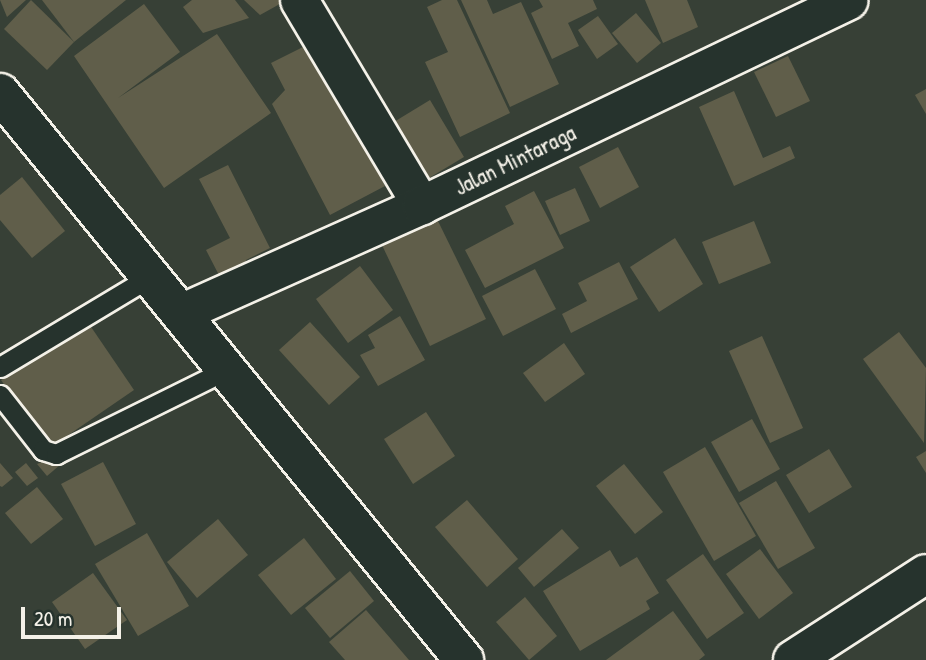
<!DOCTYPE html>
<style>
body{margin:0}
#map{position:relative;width:926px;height:660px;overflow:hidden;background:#374036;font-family:"Patrick Hand",sans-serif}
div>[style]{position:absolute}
.building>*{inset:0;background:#605e4a}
.roads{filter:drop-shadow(2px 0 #f4f1e8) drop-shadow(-2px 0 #f4f1e8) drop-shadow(0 2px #f4f1e8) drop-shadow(0 -2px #f4f1e8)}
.service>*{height:19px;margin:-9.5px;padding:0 9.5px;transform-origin:9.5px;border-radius:9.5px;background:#26332d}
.minor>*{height:37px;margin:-18.5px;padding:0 18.5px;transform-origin:18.5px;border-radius:18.5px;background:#26332d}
.tertiary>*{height:38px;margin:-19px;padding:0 19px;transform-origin:19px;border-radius:19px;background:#26332d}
.primary>*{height:38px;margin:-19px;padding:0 19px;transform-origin:19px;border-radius:19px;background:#26332d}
span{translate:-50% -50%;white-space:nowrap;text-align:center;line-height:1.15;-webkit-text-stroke:5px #26332d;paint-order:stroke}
.street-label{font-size:23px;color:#f4f1e8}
.scale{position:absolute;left:21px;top:607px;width:100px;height:32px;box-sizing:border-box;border:4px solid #f4f1e8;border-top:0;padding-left:9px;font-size:21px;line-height:24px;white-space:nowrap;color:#f4f1e8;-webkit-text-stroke:5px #26332d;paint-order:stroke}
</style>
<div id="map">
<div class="building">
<div style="clip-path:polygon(0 0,26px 0,7px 17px)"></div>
<div style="clip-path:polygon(31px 0,74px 42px,47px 70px,4px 29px)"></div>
<div style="clip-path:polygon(42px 0,126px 0,74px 42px)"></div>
<div style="clip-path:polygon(192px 0,235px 0,249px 18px,203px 33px,183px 7px)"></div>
<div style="clip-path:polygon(244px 0,287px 0,260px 15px)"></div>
<div style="clip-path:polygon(442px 0,457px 0,510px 113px,460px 137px,425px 62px,448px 52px,427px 7px)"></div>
<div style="clip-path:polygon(461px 0,487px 0,493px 14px,521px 2px,559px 84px,510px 107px)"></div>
<div style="clip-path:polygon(539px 0,593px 0,597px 9px,568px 23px,579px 46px,552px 59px,531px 13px,543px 7px)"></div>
<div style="clip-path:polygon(645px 0,687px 0,698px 27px,663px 43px)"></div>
<div style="clip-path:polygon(144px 4px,180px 52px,118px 98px,217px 34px,271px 113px,164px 188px,74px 56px)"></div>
<div style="clip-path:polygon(636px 13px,661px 43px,637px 63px,612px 33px)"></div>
<div style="clip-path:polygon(598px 16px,618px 44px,597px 59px,578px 30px)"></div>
<div style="clip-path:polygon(311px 43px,385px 186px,330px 215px,272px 104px,285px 90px,271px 63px)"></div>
<div style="clip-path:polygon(788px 56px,810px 101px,776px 117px,754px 72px)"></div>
<div style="clip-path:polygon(926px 89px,926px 114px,915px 95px)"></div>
<div style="clip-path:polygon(734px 91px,763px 158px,790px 146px,795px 158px,734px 186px,699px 107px)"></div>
<div style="clip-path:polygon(430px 100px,464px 157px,419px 184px,384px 128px)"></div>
<div style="clip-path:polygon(618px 147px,639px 187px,600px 208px,579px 167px)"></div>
<div style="clip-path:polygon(228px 165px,270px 248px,246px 260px,243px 274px,221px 279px,206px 250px,230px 238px,199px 179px)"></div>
<div style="clip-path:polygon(22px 177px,65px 231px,32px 258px,0 220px,0 195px)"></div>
<div style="clip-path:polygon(575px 188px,590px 221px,560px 235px,545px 201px)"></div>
<div style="clip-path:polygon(534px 191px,564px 248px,485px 288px,465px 250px,514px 224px,505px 206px)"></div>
<div style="clip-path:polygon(436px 217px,486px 319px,430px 346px,381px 243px)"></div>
<div style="clip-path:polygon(754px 221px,771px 263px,719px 284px,702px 242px)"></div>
<div style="clip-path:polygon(675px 238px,703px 284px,659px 312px,630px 267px)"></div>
<div style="clip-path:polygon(619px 262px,638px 299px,571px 333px,562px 314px,587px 301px,578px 283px)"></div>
<div style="clip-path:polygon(360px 266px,393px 310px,348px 343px,316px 299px)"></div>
<div style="clip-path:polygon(535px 269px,556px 309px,503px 336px,482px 296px)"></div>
<div style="clip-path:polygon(400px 316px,425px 360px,378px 386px,360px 355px,375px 348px,368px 335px)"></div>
<div style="clip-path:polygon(87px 321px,134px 390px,48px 449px,1px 380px)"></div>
<div style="clip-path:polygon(310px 322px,360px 377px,329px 405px,279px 350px)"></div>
<div style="clip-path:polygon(899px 332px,926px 368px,924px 443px,863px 359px)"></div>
<div style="clip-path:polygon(762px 336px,803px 428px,770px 443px,729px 351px)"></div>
<div style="clip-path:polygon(564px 343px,585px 374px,545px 402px,523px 373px)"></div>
<div style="clip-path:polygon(426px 412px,455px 456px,413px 484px,384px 439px)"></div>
<div style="clip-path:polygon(752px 419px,780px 469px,739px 492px,711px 442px)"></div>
<div style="clip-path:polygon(705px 447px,756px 536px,714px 561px,663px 472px)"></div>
<div style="clip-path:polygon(829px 449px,852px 487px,809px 513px,786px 475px)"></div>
<div style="clip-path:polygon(926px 451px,926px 473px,916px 457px)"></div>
<div style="clip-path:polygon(53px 457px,60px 465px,47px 476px,37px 464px)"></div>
<div style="clip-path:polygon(103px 462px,136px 524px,95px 546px,61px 484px)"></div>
<div style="clip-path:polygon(0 463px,13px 478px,2px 487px,0 486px)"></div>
<div style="clip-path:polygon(26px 463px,38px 478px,27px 486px,15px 472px)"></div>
<div style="clip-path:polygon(624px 464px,663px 512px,635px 534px,596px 486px)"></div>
<div style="clip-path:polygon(776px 481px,815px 548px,778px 569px,739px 503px)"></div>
<div style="clip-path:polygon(37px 487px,63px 519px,31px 544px,5px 513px)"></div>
<div style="clip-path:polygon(467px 500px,518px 559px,487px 587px,435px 527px)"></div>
<div style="clip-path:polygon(218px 519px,248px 555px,197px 598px,167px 562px)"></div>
<div style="clip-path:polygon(562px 529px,579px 548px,534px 587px,518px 568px)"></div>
<div style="clip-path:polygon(147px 533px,189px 606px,138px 636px,95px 564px)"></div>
<div style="clip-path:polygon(304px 538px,336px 579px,291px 615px,258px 575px)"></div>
<div style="clip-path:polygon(760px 549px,793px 593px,759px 619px,726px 574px)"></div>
<div style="clip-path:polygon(610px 550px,620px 567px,637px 557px,659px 593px,646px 601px,650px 609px,580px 651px,543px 591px)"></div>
<div style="clip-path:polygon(703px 554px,744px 613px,707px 639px,666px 580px)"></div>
<div style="clip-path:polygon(350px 571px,374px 601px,330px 638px,305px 608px)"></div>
<div style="clip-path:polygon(93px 573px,127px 620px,85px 649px,52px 602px)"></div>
<div style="clip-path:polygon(525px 597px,557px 636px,529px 660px,496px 622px)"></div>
<div style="clip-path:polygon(366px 610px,409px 660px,345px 660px,329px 642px)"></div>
<div style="clip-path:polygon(673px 611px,705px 655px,699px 660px,606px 660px)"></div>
</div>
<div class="roads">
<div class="service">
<div style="left:0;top:367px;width:175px;rotate:-31deg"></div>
<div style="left:0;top:395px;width:70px;rotate:52deg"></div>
<div style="left:43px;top:450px;width:14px;rotate:17deg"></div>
<div style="left:56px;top:454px;width:190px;rotate:-26.3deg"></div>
</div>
<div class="minor">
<div style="left:299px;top:0;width:239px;rotate:59.2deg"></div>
<div style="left:180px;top:313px;width:264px;rotate:-24.1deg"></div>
<div style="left:421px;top:205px;width:474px;rotate:-25.6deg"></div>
</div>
<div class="tertiary">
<div style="left:0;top:93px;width:733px;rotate:50.71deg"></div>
</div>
<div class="primary">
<div style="left:793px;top:660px;width:158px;rotate:-32.9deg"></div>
</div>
</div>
<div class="street-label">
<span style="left:515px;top:160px;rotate:-26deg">Jalan Mintaraga</span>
</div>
<div class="scale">20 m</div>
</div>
